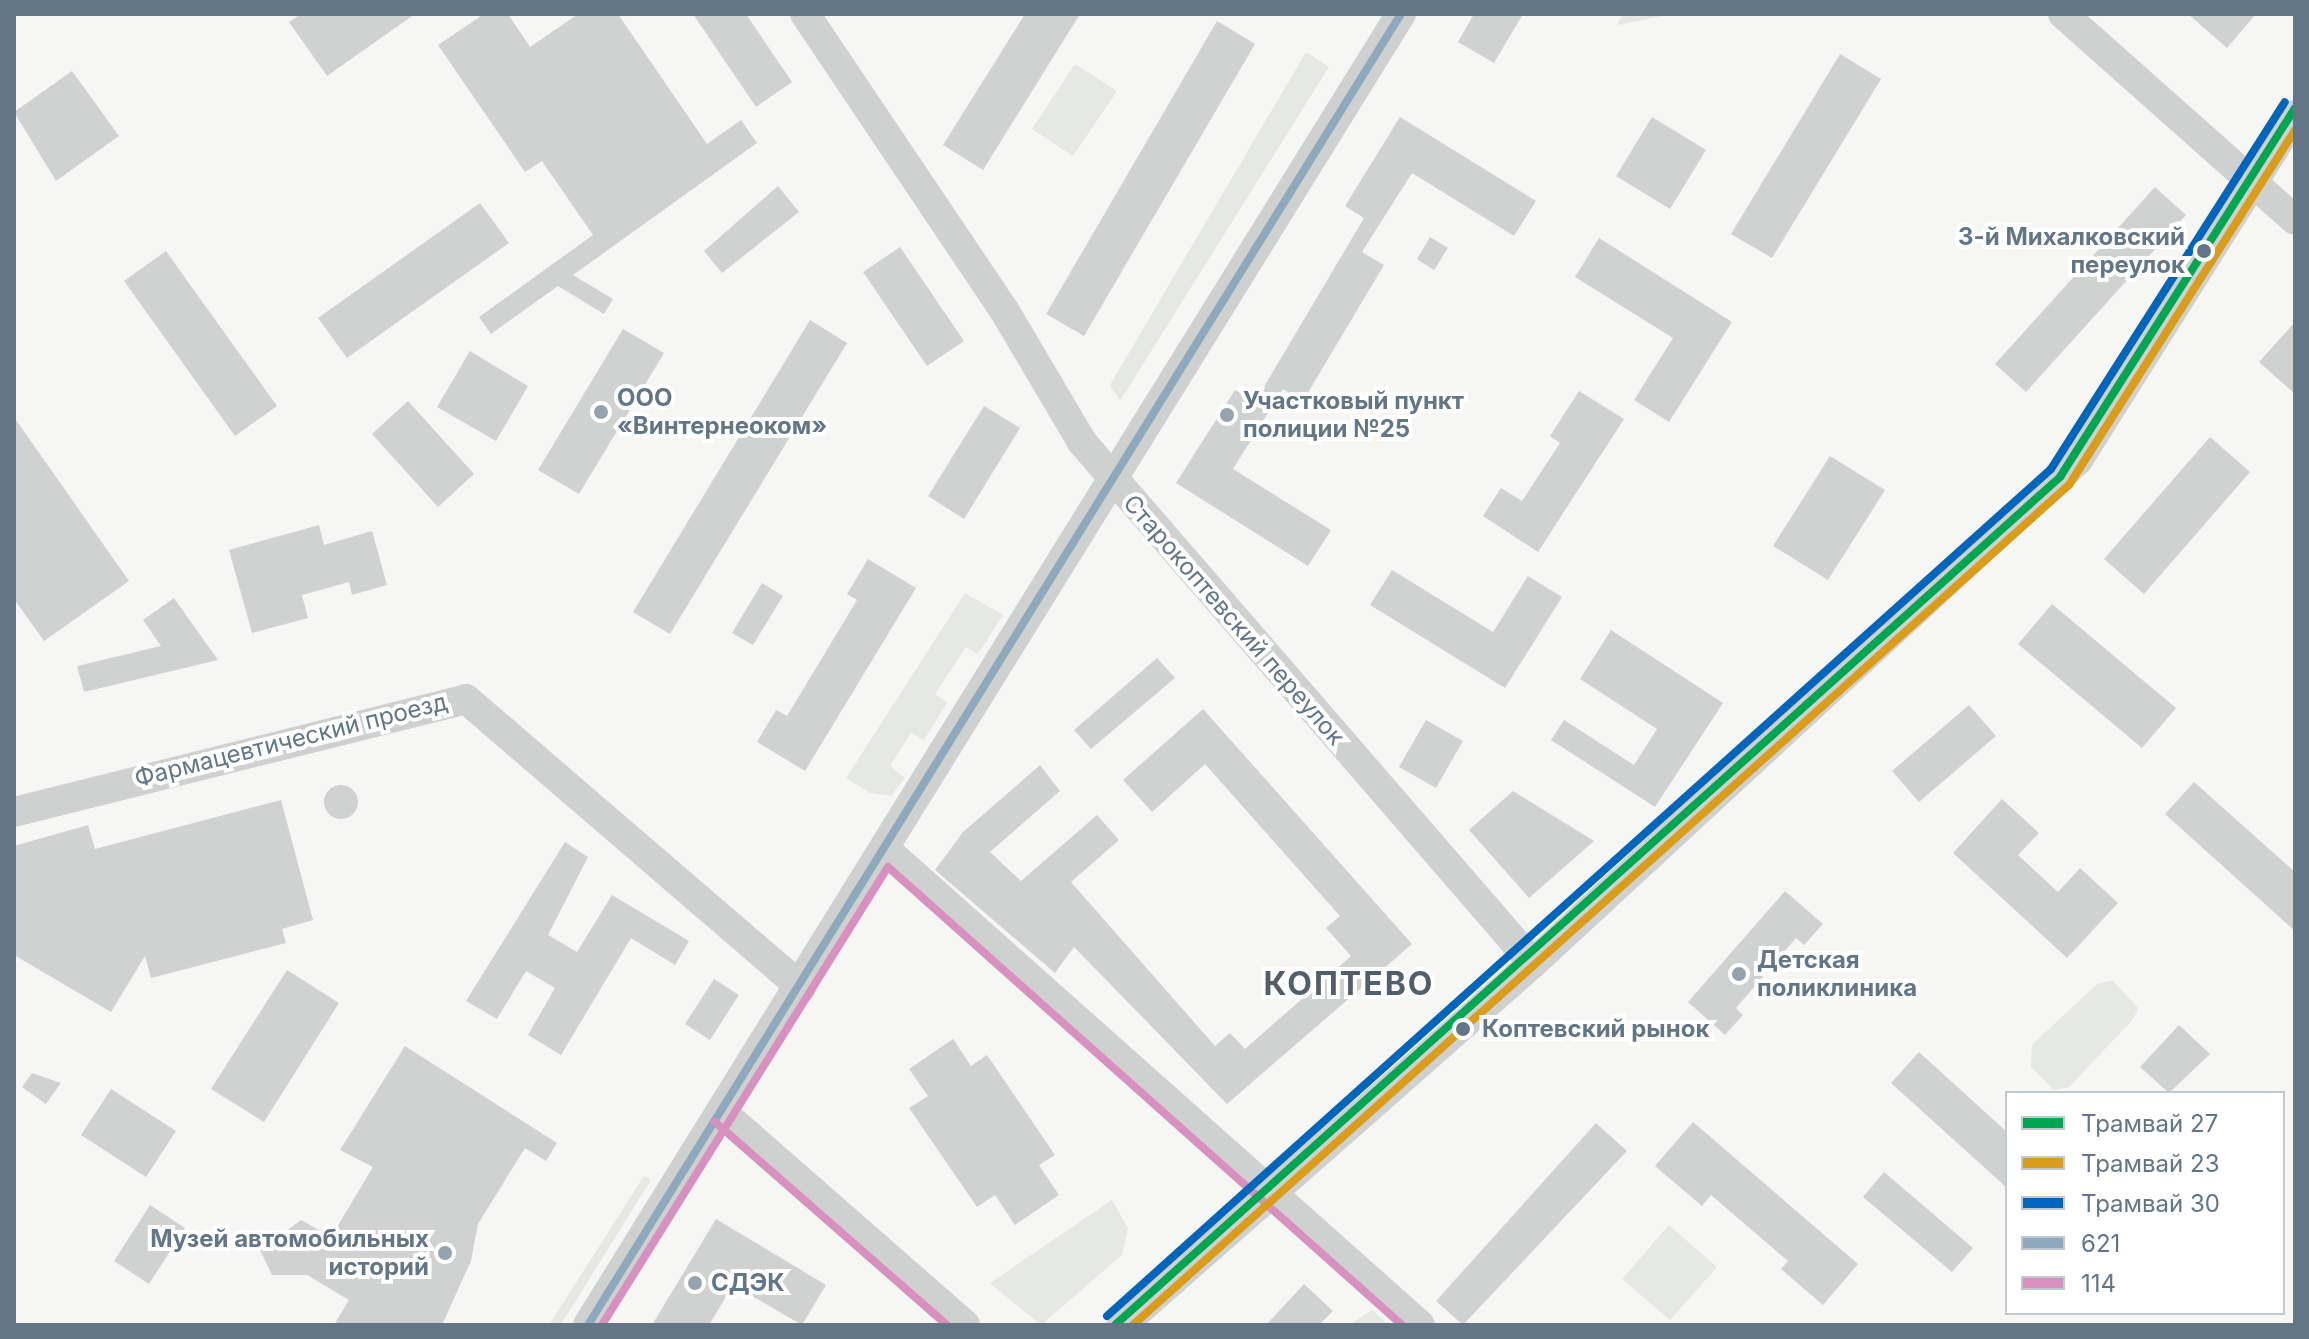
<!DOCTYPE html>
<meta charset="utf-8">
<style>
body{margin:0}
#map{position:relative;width:2309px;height:1339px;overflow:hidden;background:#f6f6f4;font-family:Inter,sans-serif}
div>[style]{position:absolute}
.green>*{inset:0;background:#e5e9e2}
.building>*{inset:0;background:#d0d2d2}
.round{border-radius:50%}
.minor>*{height:30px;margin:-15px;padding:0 15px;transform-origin:15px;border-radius:15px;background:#cfd1d1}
.bus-1>*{height:8px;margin:-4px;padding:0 4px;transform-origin:4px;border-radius:4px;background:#8ea8bd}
.bus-2>*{height:8px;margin:-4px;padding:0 4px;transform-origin:4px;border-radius:4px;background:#d891bf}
.tram-1>*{height:8px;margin:-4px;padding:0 4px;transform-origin:4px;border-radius:4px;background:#00a651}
.tram-2>*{height:8px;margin:-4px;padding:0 4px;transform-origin:4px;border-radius:4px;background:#d99c1b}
.tram-3>*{height:8px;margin:-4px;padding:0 4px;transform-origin:4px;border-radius:4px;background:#0065bd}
.dots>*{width:22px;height:22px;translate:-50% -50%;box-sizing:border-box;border:4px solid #fff;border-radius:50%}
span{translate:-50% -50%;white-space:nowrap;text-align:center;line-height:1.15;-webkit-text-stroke:8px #fff;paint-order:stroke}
.stop-label{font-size:24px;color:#637687;font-weight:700}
.right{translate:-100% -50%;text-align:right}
.left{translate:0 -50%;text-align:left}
.poi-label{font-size:24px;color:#637687;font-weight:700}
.street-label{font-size:24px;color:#637687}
.district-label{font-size:32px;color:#525f6b;font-weight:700;letter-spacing:2px}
.frame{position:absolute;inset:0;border:16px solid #637687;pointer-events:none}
.legend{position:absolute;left:2005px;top:1091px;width:280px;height:224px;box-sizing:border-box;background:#fff;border:2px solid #c1c8cf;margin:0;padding:10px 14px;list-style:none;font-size:24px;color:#637687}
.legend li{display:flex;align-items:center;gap:16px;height:40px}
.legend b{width:40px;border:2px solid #c1c8cf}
</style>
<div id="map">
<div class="green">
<div style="clip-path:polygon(1623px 14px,1673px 14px,1617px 25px)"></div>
<div style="clip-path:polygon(1306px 52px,1329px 67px,1120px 401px,1110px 385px)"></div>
<div style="clip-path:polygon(1075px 64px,1117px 91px,1073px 156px,1032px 129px)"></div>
<div style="clip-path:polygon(965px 593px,1003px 615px,978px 654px,966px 647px,935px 694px,947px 703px,924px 740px,911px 733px,890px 766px,905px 778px,891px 796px,870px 793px,846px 778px)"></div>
<div style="clip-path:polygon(2112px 980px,2138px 1008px,2134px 1018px,2069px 1087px,2054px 1090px,2031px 1067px,2032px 1045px,2097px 984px)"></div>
<div style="clip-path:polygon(644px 1176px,651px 1180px,572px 1307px,560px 1325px,549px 1325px)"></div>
<div style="clip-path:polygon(1112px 1200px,1128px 1228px,1122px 1255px,1041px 1325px,990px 1283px)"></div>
<div style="clip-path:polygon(1669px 1225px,1717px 1267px,1670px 1320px,1622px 1279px)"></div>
<div style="clip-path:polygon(1372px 1310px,1389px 1325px,1349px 1325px)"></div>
</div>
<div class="building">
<div style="clip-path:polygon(301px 14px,415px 14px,327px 76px,289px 22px)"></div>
<div style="clip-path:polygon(484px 14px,508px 14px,530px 47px,578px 14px,618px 14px,707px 144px,741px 120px,757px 143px,573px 275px,613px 299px,604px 314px,558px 286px,491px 334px,479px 317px,593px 235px,542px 161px,525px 172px,438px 45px)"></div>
<div style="clip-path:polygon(693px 14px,746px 14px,792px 82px,756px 107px)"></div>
<div style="clip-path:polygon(1025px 14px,1080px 14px,983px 170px,943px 145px)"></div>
<div style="clip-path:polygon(1474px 14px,1523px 14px,1494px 63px,1458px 42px)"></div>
<div style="clip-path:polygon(2188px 14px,2256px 14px,2227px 48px)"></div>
<div style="clip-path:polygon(1217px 21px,1255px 44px,1084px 336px,1046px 314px)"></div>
<div style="clip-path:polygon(1840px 54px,1881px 79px,1772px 258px,1731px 234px)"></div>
<div style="clip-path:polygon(72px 71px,119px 136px,56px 181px,14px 112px)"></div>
<div style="clip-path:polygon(1400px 117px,1536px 201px,1514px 236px,1412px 173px,1362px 252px,1384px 265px,1303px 401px,1283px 389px,1233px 469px,1331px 530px,1308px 566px,1176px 483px,1235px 390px,1255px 402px,1364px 218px,1345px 206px)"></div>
<div style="clip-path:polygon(1652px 117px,1706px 150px,1670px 209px,1616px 176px)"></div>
<div style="clip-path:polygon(778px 186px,799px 212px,722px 273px,704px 251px)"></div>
<div style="clip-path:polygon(2155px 187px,2186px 215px,2026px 392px,1995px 364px)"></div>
<div style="clip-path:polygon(480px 203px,509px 243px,347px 358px,318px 318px)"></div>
<div style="clip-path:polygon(1430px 237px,1448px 248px,1434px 270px,1417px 259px)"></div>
<div style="clip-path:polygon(1599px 238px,1732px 322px,1669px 422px,1634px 400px,1673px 338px,1575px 277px)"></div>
<div style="clip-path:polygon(900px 247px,964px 341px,927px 366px,863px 272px)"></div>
<div style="clip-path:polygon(166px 251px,277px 406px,235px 436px,124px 281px)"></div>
<div style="clip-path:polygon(810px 320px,847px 343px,670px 634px,633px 612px)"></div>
<div style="clip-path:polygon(2295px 322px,2295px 394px,2259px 362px)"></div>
<div style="clip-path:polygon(623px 329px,664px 353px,579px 494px,538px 470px)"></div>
<div style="clip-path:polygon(470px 351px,528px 386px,496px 441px,437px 407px)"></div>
<div style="clip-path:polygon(1579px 391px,1624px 419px,1538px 552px,1483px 516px,1501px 488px,1522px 501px,1560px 443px,1550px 436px)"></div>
<div style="clip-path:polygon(408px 401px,474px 474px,438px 507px,372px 434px)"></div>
<div style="clip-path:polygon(984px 406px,1020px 428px,964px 519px,928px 496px)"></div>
<div style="clip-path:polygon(14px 417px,129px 581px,44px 641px,14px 599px)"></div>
<div style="clip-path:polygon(2210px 437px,2250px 472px,2144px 594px,2104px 559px)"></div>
<div style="clip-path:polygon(1830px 456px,1885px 490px,1828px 580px,1773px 546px)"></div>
<div style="clip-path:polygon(319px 525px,324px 545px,372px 531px,387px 585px,352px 595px,349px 582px,302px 595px,308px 618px,252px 633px,229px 550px)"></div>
<div style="clip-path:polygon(868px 559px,916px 588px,805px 771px,757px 742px,776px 710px,787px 716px,857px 600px,847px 594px)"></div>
<div style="clip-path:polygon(1392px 570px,1493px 632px,1528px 576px,1562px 597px,1505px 688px,1370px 605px)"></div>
<div style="clip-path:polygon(762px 583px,783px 596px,753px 645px,732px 633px)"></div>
<div style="clip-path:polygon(174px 598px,218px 660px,84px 692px,77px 666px,161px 646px,143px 620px)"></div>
<div style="clip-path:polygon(2052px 604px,2176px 708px,2142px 748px,2018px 644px)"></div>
<div style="clip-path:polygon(1611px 630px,1723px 703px,1655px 807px,1551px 740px,1564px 720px,1634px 765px,1657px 729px,1580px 679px)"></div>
<div style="clip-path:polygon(1157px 658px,1175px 678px,1091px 749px,1074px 730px)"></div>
<div style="clip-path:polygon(1969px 705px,1996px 736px,1919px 802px,1892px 771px)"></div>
<div style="clip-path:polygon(1203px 709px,1412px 944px,1227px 1104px,1074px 947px,1055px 973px,935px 870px,963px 832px,1040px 765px,1060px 791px,990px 852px,1021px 881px,1097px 815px,1119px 840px,1071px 882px,1215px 1046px,1230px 1033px,1245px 1049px,1351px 956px,1326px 928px,1340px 916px,1205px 764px,1152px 812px,1123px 780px)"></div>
<div style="clip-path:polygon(1426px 720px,1463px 741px,1436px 788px,1399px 767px)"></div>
<div style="clip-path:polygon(2194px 782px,2295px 872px,2295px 931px,2165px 814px)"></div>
<div class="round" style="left:324px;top:785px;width:34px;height:34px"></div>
<div style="clip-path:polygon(1513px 791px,1594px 841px,1529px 898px,1469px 830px)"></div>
<div style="clip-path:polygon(2002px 799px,2039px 833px,2018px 855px,2058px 892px,2080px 868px,2118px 903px,2067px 958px,1953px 853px)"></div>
<div style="clip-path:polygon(281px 800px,313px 920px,282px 929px,286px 943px,151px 978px,145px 956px,111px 1012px,14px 955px,14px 846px,88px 825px,95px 849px)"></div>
<div style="clip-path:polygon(565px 842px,588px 857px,548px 935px,577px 952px,612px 895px,689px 941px,675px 965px,631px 938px,561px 1055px,528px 1035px,555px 988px,526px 971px,497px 1019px,466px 1001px)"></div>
<div style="clip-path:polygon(1785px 891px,1823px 924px,1804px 945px,1796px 938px,1736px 1008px,1743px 1015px,1725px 1035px,1688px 1002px)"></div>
<div style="clip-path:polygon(287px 970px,339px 1003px,264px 1122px,211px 1089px)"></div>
<div style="clip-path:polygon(714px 979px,739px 995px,710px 1040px,685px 1024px)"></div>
<div style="clip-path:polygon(2179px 1025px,2210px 1054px,2169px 1093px,2140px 1067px)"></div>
<div style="clip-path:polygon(953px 1039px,971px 1066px,987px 1055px,1055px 1155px,1039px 1165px,1059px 1195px,1015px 1225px,995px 1195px,977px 1207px,909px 1108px,928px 1096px,909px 1069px)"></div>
<div style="clip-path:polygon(405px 1046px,557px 1143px,546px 1161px,525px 1148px,478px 1224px,471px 1261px,442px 1325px,334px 1325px,349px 1300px,307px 1275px,272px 1275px,260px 1250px,301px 1220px,331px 1237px,373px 1167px,340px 1150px)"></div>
<div style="clip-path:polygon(1919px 1052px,2007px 1132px,2007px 1188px,1891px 1083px)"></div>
<div style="clip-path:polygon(32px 1073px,61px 1083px,46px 1104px,22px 1087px)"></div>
<div style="clip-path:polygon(111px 1089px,176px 1131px,146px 1177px,81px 1135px)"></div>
<div style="clip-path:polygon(1693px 1122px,1858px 1264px,1823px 1305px,1781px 1269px,1788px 1261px,1711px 1195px,1702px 1206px,1655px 1166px)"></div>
<div style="clip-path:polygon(1596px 1123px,1627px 1151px,1463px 1325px,1436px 1301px)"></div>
<div style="clip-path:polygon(1884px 1172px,1973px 1248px,1952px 1272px,1863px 1197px)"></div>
<div style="clip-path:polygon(150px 1205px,185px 1228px,149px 1284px,114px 1261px)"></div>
<div style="clip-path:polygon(716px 1219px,826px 1285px,802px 1325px,733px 1285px,709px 1325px,652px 1325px)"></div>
<div style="clip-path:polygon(1304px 1284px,1333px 1311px,1319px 1325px,1266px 1325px)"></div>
</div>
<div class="minor">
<div style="left:805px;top:14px;width:357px;rotate:56.1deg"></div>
<div style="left:1004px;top:310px;width:153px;rotate:59.4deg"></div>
<div style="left:1082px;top:442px;width:689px;rotate:49.12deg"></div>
<div style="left:2063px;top:14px;width:310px;rotate:41.6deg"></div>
<div style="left:14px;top:812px;width:466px;rotate:-14deg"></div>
<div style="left:466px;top:699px;width:442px;rotate:40.7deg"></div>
<div style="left:885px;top:849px;width:716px;rotate:41.66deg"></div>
<div style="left:723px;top:1113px;width:322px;rotate:41.2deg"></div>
<div style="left:588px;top:1325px;width:1543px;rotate:-58.2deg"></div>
<div style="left:1122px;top:1325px;width:548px;rotate:-41.37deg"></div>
<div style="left:1533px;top:963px;width:742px;rotate:-42.71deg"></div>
<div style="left:2078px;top:460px;width:408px;rotate:-57.8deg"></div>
</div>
<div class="bus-1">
<div style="left:588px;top:1325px;width:1543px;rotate:-58.2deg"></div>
</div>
<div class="bus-2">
<div style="left:715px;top:1122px;width:308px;rotate:41.2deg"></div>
<div style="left:602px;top:1325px;width:540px;rotate:-58.02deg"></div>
<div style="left:888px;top:867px;width:688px;rotate:41.7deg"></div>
</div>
<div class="tram-1">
<div style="left:1115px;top:1325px;width:1270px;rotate:-41.9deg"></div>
<div style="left:2060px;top:477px;width:437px;rotate:-57.5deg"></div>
</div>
<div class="tram-2">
<div style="left:1133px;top:1325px;width:1258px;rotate:-41.91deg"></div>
<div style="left:2069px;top:485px;width:421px;rotate:-57.5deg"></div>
</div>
<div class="tram-3">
<div style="left:1107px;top:1316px;width:1268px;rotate:-41.9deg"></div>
<div style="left:2051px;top:469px;width:435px;rotate:-57.5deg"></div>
</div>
<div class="dots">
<div style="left:2204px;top:251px;background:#637687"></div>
<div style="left:601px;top:412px;background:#96a3ad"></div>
<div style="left:1227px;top:415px;background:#96a3ad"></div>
<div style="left:1739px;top:974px;background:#96a3ad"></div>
<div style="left:1463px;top:1029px;background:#637687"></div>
<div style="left:445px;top:1253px;background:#96a3ad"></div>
<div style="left:695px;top:1283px;background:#96a3ad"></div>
</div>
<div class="stop-label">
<span class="right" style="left:2185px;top:251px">3-й Михалковский<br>переулок</span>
<span class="left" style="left:1482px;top:1029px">Коптевский рынок</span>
</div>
<div class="poi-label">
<span class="left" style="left:617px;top:412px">ООО<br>«Винтернеоком»</span>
<span class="left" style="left:1243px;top:415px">Участковый пункт<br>полиции №25</span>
<span class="left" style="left:1757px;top:974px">Детская<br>поликлиника</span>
<span class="right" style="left:429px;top:1253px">Музей автомобильных<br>историй</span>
<span class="left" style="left:711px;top:1283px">СДЭК</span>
</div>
<div class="street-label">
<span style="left:1234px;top:620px;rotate:49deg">Старокоптевский переулок</span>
<span style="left:291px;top:740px;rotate:-14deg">Фармацевтический проезд</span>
</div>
<div class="district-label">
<span style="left:1349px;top:984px">КОПТЕВО</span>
</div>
<div class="frame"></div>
<ul class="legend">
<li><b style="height:10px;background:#00a651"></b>Трамвай 27</li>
<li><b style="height:10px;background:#d99c1b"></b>Трамвай 23</li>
<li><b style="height:10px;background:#0065bd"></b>Трамвай 30</li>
<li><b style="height:10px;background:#8ea8bd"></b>621</li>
<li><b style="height:10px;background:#d891bf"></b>114</li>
</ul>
</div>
